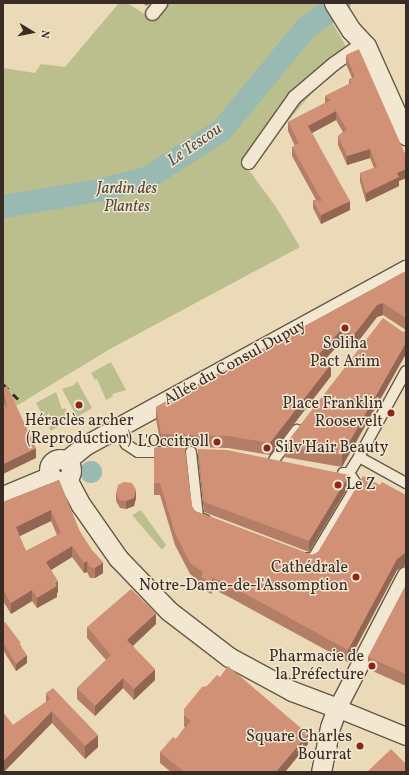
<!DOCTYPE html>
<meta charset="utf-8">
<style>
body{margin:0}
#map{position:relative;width:409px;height:775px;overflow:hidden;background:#ebdab7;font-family:Vollkorn,serif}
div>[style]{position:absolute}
.green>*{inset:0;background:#babf8d}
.water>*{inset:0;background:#99bab3}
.round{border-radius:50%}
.river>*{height:23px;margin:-11.5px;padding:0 11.5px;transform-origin:11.5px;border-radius:11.5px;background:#99bab3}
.roads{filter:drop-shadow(1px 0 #66574a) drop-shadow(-1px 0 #66574a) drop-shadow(0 1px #66574a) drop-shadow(0 -1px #66574a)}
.pedestrian>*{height:10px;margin:-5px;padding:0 5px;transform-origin:5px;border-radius:5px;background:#f2e7d0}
.minor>*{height:13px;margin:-6.5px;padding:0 6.5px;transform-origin:6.5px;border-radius:6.5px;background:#f2e7d0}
.tertiary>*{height:17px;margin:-8.5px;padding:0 8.5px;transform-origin:8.5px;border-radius:8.5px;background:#f2e7d0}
.secondary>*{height:19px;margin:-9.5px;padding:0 9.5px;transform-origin:9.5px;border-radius:9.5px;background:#f2e7d0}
.secondary>.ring{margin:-9.5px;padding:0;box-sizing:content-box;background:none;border:19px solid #f2e7d0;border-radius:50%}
.rail>*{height:3px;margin-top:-1.5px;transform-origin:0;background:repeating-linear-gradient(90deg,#392b26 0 7px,transparent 0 14px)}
.wall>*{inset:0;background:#b47d66}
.shaded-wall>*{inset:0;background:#926653}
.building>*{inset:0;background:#d19177}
.dots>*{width:11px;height:11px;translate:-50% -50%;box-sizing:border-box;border:2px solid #f2e7d0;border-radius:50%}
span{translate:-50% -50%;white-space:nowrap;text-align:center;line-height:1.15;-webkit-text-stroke:3px #f2e7d0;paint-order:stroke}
.park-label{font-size:16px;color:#53493b;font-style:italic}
.poi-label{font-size:16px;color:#392b26}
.right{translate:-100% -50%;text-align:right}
.left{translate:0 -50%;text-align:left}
.street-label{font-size:16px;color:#392b26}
.water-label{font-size:17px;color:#514f49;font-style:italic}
.frame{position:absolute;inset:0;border:4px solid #392b26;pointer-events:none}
.north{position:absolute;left:12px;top:12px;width:40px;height:40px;-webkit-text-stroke:3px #f2e7d0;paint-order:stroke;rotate:100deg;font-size:11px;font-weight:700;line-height:16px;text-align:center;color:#392b26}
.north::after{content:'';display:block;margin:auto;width:14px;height:18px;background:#392b26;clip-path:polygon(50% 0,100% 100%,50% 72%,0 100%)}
</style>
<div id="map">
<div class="green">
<div style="clip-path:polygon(119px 3px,127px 3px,154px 20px,167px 3px,321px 3px,348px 50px,248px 169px,276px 207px,300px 247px,110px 349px,3px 414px,3px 68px,35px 73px,41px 64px,65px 67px)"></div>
<div style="clip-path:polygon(111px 362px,126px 390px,112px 394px,113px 396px,106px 400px,97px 379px,95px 380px,91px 373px)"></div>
<div style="clip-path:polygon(77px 381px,92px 408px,77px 417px,62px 389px,74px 385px)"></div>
<div style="clip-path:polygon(56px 392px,62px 409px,65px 408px,71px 420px,58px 424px,59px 426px,51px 431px,36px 403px)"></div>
<div style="clip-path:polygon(141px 510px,166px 545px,162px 550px,132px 515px)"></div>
</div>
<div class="water">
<div class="round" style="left:80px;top:461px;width:22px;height:22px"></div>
</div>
<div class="river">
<div style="left:3px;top:206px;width:97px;rotate:-9.5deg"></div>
<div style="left:99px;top:190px;width:49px;rotate:-14.3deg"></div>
<div style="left:146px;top:178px;width:89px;rotate:-32.6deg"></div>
<div style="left:221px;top:130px;width:132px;rotate:-50.5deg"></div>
<div style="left:305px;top:28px;width:42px;rotate:-36.3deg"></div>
</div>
<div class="roads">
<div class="pedestrian">
<div style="left:406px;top:371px;width:98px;rotate:118.7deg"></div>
<div style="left:359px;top:457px;width:54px;rotate:29deg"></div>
<div style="left:116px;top:429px;width:18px;rotate:56deg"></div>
<div style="left:126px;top:444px;width:14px;rotate:34deg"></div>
<div style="left:138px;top:452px;width:29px"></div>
<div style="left:191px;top:452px;width:65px;rotate:83.9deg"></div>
<div style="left:198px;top:517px;width:8px;rotate:23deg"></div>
<div style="left:274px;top:460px;width:38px;rotate:-53deg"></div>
<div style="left:343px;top:473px;width:6px"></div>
<div style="left:349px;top:473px;width:19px;rotate:-58deg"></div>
<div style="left:308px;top:558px;width:4px;rotate:27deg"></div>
<div style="left:312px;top:560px;width:87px;rotate:-59deg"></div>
<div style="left:357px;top:485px;width:14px;rotate:-124deg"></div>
</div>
<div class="minor">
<div style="left:152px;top:13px;width:13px;rotate:-51deg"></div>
<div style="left:248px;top:162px;width:80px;rotate:-54.7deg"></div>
<div style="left:294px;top:97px;width:52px;rotate:-40.4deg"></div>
<div style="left:334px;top:63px;width:35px;rotate:-35deg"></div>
</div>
<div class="tertiary">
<div style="left:406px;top:575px;width:150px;rotate:117.4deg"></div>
<div style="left:337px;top:708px;width:74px;rotate:22.1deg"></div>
</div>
<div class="secondary">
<div style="left:334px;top:3px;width:32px;rotate:58deg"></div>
<div style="left:351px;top:30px;width:22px;rotate:47deg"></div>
<div style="left:366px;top:46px;width:98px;rotate:65.8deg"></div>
<div class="ring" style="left:49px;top:459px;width:3px;height:3px"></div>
<div style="left:67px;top:460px;width:22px;rotate:-39deg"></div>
<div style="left:84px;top:446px;width:367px;rotate:-28.7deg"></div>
<div style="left:67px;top:479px;width:30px;rotate:62deg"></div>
<div style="left:81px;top:505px;width:65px;rotate:55.1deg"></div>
<div style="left:118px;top:558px;width:74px;rotate:46.1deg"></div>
<div style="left:169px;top:611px;width:76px;rotate:37.5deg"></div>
<div style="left:229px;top:657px;width:72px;rotate:28.4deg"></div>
<div style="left:292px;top:691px;width:48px;rotate:20.7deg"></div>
<div style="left:337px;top:708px;width:20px;rotate:110deg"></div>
<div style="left:330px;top:727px;width:46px;rotate:101.3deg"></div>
<div style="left:3px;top:496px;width:52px;rotate:-22.6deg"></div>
</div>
</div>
<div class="rail">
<div style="left:3px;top:384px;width:28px;rotate:45deg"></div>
</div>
<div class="wall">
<div style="clip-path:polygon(142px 3px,150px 3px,147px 6px)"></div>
<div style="clip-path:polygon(346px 55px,406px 156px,406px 178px,399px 181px,399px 186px,366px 202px,360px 182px,360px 173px,374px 168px,370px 158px,347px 165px,338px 145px,338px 136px,343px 132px,336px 120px,312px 133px,350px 210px,321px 224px,313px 208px,313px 200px,316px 200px,292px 156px,292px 147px,295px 146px,288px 131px,288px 122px,325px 103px,325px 96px,349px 84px,349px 79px,352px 78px,346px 64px)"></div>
<div style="clip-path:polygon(405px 92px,406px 92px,406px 108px,405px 107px)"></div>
<div style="clip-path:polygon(406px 271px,406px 330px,383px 315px,377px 317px,353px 348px,343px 340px,325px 359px,331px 376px,270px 455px,228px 448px,161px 446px,156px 419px,156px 407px)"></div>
<div style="clip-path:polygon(403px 332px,342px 467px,284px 457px,284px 446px)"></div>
<div style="clip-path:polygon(3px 388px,36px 458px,5px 408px,3px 397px)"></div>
<div style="clip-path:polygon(154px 447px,195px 511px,312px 555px,318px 552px,380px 485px,406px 495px,406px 565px,405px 565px,397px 570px,348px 662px,229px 597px,213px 589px,211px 594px,201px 588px,201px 583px,190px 574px,175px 545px,160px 495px,154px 495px)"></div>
<div style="clip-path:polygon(198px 449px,349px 485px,309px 552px,204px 512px,198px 460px)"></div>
<div style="clip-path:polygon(evenodd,59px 480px,79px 530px,103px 573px,95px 578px,90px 578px,87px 572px,84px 573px,72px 557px,51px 570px,58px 592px,57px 593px,57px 597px,37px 608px,32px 601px,11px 614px,3px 601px,3px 502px,59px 480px,51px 521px,57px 535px,26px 551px,19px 536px,51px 521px)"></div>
<div style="clip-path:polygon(116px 493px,136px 498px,134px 506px,126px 509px,120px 508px,116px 501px)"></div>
<div style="clip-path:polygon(406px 585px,406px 686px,368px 669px,368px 657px)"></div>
<div style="clip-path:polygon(3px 623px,21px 646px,27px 663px,16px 671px,3px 650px)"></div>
<div style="clip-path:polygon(156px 624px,133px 646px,155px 680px,134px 700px,123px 688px,95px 716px,77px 699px,77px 688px,106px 660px,87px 638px,87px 627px)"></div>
<div style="clip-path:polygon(46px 693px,98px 747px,85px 759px,52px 723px,13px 725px,46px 702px)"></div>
<div style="clip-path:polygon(184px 709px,308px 744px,285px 772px,171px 772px,160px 763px,160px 752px,176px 739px,185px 727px,184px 726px)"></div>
</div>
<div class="shaded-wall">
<div style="clip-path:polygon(336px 111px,336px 120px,308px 135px,308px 126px)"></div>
<div style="clip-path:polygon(370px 149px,370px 158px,347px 165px,347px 156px)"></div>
<div style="clip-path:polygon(406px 169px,406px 178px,399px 181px,399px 186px,366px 202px,366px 193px,397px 173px)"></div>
<div style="clip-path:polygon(350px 201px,350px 210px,321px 224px,321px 215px)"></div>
<div style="clip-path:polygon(383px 303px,383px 315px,377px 317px,353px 348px,353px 336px,377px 305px)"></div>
<div style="clip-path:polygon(343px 328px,343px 340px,319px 366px,319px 354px)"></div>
<div style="clip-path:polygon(406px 342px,406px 354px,342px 467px,342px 455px)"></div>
<div style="clip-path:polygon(331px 364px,331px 376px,270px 455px,270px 443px)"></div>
<div style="clip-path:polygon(36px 448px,36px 458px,3px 474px,3px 464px)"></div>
<div style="clip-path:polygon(349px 475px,349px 485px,309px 552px,309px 541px)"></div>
<div style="clip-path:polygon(136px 490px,136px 498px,134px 506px,126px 509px,126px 501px)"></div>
<div style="clip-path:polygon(51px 510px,51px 521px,16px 538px,16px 527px)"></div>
<div style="clip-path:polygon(72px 546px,72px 557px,46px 573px,46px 562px)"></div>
<div style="clip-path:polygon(405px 553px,405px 565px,397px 570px,348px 662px,348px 650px,397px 559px)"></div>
<div style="clip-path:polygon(87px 561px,87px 572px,84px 573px,84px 563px)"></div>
<div style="clip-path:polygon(103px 562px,103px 573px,95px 578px,95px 568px)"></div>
<div style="clip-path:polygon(213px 578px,213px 589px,211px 594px,211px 582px)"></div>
<div style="clip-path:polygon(58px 581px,58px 592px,57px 593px,57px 597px,37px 608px,37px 598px)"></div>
<div style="clip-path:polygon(32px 590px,32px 601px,11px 614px,11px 603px)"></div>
<div style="clip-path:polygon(156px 613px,156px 624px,127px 651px,127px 640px)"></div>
<div style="clip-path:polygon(27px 655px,27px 663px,16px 671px,16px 664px)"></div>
<div style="clip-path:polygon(155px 669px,155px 680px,134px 700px,134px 689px)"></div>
<div style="clip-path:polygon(123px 678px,123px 688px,95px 716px,95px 706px)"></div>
<div style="clip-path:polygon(52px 711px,52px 723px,4px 772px,3px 772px,3px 761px)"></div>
<div style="clip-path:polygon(308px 734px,308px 744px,285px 772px,276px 772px)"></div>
<div style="clip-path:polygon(98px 735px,98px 747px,85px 759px,85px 746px)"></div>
</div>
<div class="building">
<div style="clip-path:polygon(359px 49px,406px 156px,406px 169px,397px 173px,399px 177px,366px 193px,360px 173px,377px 167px,370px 149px,347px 156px,338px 136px,347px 130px,336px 111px,308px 126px,350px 201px,321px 215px,313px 200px,322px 201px,292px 147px,299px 143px,288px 122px,331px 100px,325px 96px,351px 83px,349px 79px,355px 77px,346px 55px)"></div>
<div style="clip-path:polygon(406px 271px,406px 318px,383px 303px,377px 305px,353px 336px,343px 328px,319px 354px,331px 364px,270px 443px,228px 436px,161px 434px,156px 407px)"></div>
<div style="clip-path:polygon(383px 318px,403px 332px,406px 331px,406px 342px,342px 455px,284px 446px)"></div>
<div style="clip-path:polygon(7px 386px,36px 448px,3px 464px,3px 408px,7px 407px,3px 388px)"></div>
<div style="clip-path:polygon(154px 447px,185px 448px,192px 506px,195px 511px,312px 555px,318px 552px,363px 476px,380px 485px,382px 482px,406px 495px,406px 554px,405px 553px,397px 559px,348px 650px,229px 585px,213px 578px,211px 582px,201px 577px,203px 572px,190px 563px,175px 533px,160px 483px,154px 483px)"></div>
<div style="clip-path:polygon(198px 449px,227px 450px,349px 475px,309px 541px,204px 502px)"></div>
<div style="clip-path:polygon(evenodd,59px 480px,79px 530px,92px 550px,103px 562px,95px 568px,90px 567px,87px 561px,84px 563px,72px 546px,46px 562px,58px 581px,55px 583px,57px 586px,37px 598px,32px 590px,11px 603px,3px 590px,3px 502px,59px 480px,51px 510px,61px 533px,26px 551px,16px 527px,51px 510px)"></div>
<div style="clip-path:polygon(124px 482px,132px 483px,136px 490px,134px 498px,126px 501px,120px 500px,116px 493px,118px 485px)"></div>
<div style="clip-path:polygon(406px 585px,406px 674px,368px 657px)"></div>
<div style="clip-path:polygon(131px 589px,156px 613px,127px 640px,155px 669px,134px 689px,123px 678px,95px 706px,77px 688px,111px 655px,87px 627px)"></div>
<div style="clip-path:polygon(5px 622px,21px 643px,19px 644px,27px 655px,16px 664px,3px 642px,3px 623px)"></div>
<div style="clip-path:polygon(228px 666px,308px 734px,276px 772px,184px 772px,160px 752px,173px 737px,176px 739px,191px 721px,184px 715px,184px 709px,202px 687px,207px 686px,217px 675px,220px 677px)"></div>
<div style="clip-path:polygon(53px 688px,98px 735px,85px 746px,52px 711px,3px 761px,3px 712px,13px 725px,50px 699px,46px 693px)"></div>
<div style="clip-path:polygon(391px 749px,406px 764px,406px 772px,367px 772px)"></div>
</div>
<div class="dots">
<div style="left:345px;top:328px;background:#8f2418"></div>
<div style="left:79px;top:405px;background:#8f2418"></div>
<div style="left:391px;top:413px;background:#8f2418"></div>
<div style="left:217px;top:442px;background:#8f2418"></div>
<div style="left:267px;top:448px;background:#8f2418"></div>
<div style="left:338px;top:485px;background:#8f2418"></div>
<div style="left:356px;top:577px;background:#8f2418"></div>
<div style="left:372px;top:666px;background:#8f2418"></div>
<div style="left:360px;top:746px;background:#8f2418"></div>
</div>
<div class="park-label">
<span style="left:127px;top:198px">Jardin des<br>Plantes</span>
</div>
<div class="poi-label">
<span style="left:345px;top:353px">Soliha<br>Pact Arim</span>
<span class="right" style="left:383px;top:413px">Place Franklin<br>Roosevelt</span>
<span style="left:79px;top:430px">Héraclès archer<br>(Reproduction)</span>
<span class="right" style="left:209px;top:442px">L'Occitroll</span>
<span class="left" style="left:275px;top:448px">Silv'Hair Beauty</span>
<span class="left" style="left:346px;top:485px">Le Z</span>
<span class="right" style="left:348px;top:577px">Cathédrale<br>Notre-Dame-de-l'Assomption</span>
<span class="right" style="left:364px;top:666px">Pharmacie de<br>la Préfecture</span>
<span class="right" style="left:352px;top:746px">Square Charles<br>Bourrat</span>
</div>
<div class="street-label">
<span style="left:235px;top:363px;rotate:-29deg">Allée du Consul Dupuy</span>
</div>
<div class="water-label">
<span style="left:195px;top:145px;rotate:-35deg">Le Tescou</span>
</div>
<div class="frame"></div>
<div class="north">N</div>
</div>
